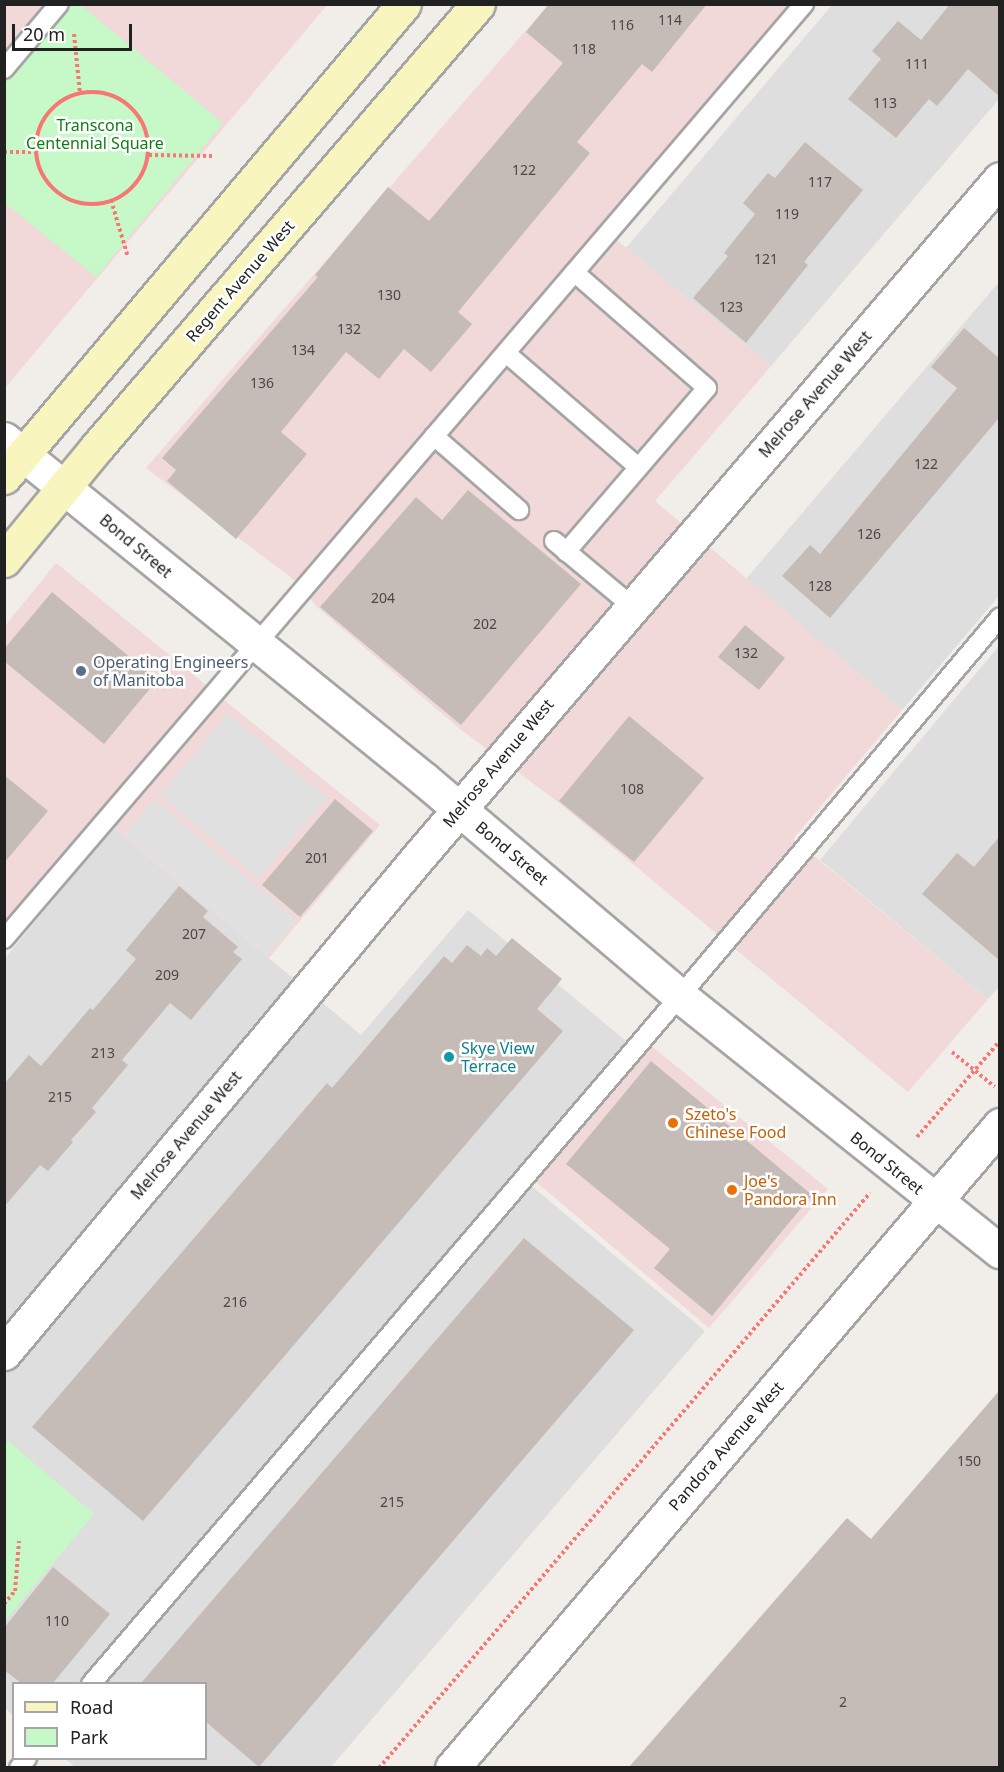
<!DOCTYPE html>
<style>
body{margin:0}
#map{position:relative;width:1004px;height:1772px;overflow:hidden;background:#f1ede8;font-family:"Noto Sans",sans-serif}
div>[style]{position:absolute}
.residential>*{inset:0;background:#dfdede}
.commercial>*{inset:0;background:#f1d8d9}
.park>*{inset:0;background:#c7f8c7}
.parking>*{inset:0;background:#e1e1e1}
.building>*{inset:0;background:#c5bcb7}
.path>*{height:4px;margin-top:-2px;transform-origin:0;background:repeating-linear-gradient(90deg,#f67774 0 3px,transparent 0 6px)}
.path>.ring{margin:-2px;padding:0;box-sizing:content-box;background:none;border:4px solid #f67774;border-radius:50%}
.roads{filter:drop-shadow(2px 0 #a5a5a5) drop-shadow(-2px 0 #a5a5a5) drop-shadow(0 2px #a5a5a5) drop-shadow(0 -2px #a5a5a5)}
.service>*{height:18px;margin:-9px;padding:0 9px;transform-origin:9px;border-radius:9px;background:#fff}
.minor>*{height:33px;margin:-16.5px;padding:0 16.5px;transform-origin:16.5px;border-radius:16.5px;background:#fff}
.tertiary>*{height:33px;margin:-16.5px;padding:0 16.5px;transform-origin:16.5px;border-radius:16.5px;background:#fff}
.secondary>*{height:33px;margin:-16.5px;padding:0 16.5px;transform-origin:16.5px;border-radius:16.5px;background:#f8f6be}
.dots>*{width:16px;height:16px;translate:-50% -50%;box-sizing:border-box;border:3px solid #fff;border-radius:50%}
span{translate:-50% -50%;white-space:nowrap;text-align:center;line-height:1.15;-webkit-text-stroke:5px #fff;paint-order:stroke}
.number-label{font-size:14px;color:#4a4846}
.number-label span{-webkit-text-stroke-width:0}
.park-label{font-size:16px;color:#0f7e10}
.street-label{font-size:16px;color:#212121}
.service-label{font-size:16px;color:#4e5e75}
.left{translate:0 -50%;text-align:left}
.culture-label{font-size:16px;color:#0d838f}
.food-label{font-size:16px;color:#c56008}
.frame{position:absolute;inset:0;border:6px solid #212121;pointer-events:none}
.legend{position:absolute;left:12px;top:1682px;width:195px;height:78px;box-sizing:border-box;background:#fff;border:2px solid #a6a6a6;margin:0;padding:8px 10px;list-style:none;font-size:18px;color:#212121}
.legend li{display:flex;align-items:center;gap:12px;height:30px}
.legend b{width:30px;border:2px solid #a6a6a6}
.scale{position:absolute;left:12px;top:24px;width:120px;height:27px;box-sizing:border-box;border:3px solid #212121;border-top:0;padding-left:8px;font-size:18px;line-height:21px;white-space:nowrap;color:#212121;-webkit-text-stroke:4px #fff;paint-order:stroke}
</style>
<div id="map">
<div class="residential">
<div style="clip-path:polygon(832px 5px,999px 5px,999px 99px,771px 366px,626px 248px)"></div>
<div style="clip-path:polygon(999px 282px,999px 596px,902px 710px,746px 579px)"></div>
<div style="clip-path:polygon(999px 646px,999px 987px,988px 999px,820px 860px)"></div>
<div style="clip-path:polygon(113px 828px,361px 1035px,468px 910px,626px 1041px,515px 1172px,705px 1331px,331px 1767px,76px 1768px,66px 1759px,206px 1758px,206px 1684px,14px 1684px,13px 1716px,5px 1708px,5px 958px)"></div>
</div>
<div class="commercial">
<div style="clip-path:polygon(5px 5px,327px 5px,5px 388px)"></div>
<div style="clip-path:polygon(548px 5px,792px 5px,602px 228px,771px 366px,655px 501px,902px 710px,793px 839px,988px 999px,908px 1092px,558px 802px,460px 729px,317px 607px,297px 582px,146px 468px)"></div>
<div style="clip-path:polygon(56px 563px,211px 689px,97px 816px,5px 925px,5px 626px)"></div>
<div style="clip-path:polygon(224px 700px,380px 825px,269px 958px,113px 828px)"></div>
<div style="clip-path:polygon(645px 1041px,828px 1189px,709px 1328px,529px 1176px)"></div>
</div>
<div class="park">
<div style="clip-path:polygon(71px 5px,81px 5px,223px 123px,96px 277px,5px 203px,5px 84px)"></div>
<div style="clip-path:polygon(8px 1441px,94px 1514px,5px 1621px,4px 1446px)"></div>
</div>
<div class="parking">
<div style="clip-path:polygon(228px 714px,327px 798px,258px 878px,160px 795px)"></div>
<div style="clip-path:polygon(154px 799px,297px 921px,266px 956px,124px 835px)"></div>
</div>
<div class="building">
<div style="clip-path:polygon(549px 4px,707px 4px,652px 72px,642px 64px,577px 142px,590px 153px,458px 312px,472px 324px,431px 372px,404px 349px,379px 379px,346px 352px,281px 432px,307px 454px,236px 539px,167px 481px,176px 470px,162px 458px,318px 277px,315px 275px,388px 187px,429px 221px,563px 63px,526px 32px)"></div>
<div style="clip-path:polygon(950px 4px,999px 4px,999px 96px,968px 69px,937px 106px,929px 99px,896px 138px,848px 99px,881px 59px,872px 51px,898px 21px,921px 40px)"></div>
<div style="clip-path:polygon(805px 142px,863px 190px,804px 262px,808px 265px,746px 343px,693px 298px,728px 256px,724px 253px,755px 214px,743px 203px,768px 173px,775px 178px)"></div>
<div style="clip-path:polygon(964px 328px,999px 358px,999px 418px,830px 618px,782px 576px,810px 545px,820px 554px,957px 388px,931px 367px)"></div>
<div style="clip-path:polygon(468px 490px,581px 584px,461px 725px,320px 607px,416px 497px,442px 520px)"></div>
<div style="clip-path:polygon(52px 592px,157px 680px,104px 744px,4px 661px,4px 649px)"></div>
<div style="clip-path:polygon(745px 625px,785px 658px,759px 690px,718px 657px)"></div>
<div style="clip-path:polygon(629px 716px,704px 778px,634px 862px,559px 801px)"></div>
<div style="clip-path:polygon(4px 775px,48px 811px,4px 863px)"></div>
<div style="clip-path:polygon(335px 799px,373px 831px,300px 917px,262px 885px)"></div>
<div style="clip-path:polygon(999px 837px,999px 960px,922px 894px,957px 853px,974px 867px)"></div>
<div style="clip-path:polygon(179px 886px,208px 911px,203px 917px,238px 947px,233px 952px,242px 959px,191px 1020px,170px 1003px,122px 1060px,128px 1065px,92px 1108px,96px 1112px,71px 1140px,73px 1142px,48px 1171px,40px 1165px,4px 1207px,4px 1084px,29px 1055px,41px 1066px,90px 1008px,93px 1010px,136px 959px,126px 950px)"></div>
<div style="clip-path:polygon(512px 938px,562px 979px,537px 1009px,563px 1031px,143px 1521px,32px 1427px,327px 1083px,332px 1088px,444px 956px,452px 963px,467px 945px,481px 956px,487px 948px,496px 956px)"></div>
<div style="clip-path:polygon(651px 1061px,812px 1195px,712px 1316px,654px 1268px,670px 1249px,566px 1164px)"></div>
<div style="clip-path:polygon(524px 1238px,634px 1330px,259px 1767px,206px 1722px,206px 1683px,141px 1683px)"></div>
<div style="clip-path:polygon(999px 1391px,999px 1767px,629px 1767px,847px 1518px,871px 1539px)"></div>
<div style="clip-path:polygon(53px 1567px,110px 1614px,53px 1683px,21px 1683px,4px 1670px,4px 1628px)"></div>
</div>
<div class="path">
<div style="left:74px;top:34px;width:59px;rotate:84.2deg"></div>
<div class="ring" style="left:36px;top:92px;width:108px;height:108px"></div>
<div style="left:4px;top:152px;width:32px"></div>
<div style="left:149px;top:155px;width:65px;rotate:0.9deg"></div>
<div style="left:111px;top:200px;width:59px;rotate:73.4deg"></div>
<div style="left:952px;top:1052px;width:55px;rotate:39.1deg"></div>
<div style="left:917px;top:1137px;width:127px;rotate:-49.2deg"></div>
<div style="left:4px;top:1604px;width:17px;rotate:-50deg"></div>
<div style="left:15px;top:1591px;width:50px;rotate:-85.4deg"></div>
<div style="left:379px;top:1768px;width:756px;rotate:-49.51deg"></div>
</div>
<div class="roads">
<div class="service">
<div style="left:4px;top:69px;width:85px;rotate:-49.8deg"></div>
<div style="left:506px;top:353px;width:173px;rotate:40.8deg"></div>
<div style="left:434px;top:436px;width:113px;rotate:41deg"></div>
<div style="left:554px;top:541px;width:102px;rotate:39.8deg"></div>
<div style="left:566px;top:552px;width:216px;rotate:-49.3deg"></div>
<div style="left:707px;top:388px;width:176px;rotate:-138.9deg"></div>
<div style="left:4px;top:939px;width:1231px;rotate:-49.45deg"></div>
<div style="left:91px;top:1684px;width:906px;rotate:-49.43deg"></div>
<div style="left:680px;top:996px;width:496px;rotate:-49.8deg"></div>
<div style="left:19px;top:1768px;width:13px;rotate:-51deg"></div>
</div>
<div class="minor">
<div style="left:4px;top:439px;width:542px;rotate:39.01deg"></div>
<div style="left:425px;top:780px;width:334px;rotate:40.3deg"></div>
<div style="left:680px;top:996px;width:409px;rotate:38.6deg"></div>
<div style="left:4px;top:1353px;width:650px;rotate:-50.12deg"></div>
<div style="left:421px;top:854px;width:889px;rotate:-49.38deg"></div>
</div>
<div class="tertiary">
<div style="left:452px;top:1768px;width:845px;rotate:-49.56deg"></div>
</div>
<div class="secondary">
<div style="left:4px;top:477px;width:619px;rotate:-49.78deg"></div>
<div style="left:4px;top:560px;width:146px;rotate:-50.5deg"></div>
<div style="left:97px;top:447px;width:584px;rotate:-49.3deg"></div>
</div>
</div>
<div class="dots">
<div style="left:81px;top:671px;background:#5c6f8a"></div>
<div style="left:449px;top:1057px;background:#0f9aa8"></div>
<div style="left:673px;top:1123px;background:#e8710a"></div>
<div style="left:732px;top:1190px;background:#e8710a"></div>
</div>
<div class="number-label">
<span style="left:670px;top:20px">114</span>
<span style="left:622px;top:25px">116</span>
<span style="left:584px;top:49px">118</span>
<span style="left:917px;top:64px">111</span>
<span style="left:885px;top:103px">113</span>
<span style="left:524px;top:170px">122</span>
<span style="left:820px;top:182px">117</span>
<span style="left:787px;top:214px">119</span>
<span style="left:766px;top:259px">121</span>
<span style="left:389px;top:295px">130</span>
<span style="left:731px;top:307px">123</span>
<span style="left:349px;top:329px">132</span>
<span style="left:303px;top:350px">134</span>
<span style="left:262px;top:383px">136</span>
<span style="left:926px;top:464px">122</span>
<span style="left:869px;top:534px">126</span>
<span style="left:820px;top:586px">128</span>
<span style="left:383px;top:598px">204</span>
<span style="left:485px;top:624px">202</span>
<span style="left:746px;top:653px">132</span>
<span style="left:632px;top:789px">108</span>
<span style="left:317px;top:858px">201</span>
<span style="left:194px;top:934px">207</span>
<span style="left:167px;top:975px">209</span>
<span style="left:103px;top:1053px">213</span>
<span style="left:60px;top:1097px">215</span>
<span style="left:235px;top:1302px">216</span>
<span style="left:969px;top:1461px">150</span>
<span style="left:392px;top:1502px">215</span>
<span style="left:57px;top:1621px">110</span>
<span style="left:843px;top:1702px">2</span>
</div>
<div class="park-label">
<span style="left:95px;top:134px">Transcona<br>Centennial Square</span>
</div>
<div class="street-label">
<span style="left:240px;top:281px;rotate:-49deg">Regent Avenue West</span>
<span style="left:815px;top:394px;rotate:-49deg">Melrose Avenue West</span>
<span style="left:136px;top:546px;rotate:40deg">Bond Street</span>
<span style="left:498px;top:763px;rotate:-50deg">Melrose Avenue West</span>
<span style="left:512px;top:853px;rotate:40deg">Bond Street</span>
<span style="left:186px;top:1135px;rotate:-50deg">Melrose Avenue West</span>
<span style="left:887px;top:1163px;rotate:39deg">Bond Street</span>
<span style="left:726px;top:1446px;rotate:-49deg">Pandora Avenue West</span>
</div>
<div class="service-label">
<span class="left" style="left:93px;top:671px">Operating Engineers<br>of Manitoba</span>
</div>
<div class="culture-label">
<span class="left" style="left:461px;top:1057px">Skye View<br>Terrace</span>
</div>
<div class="food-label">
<span class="left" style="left:685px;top:1123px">Szeto's<br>Chinese Food</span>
<span class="left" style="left:744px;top:1190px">Joe's<br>Pandora Inn</span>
</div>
<div class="frame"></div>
<ul class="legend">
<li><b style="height:8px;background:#f8f6be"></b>Road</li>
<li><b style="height:16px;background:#c7f8c7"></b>Park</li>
</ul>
<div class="scale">20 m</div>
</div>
